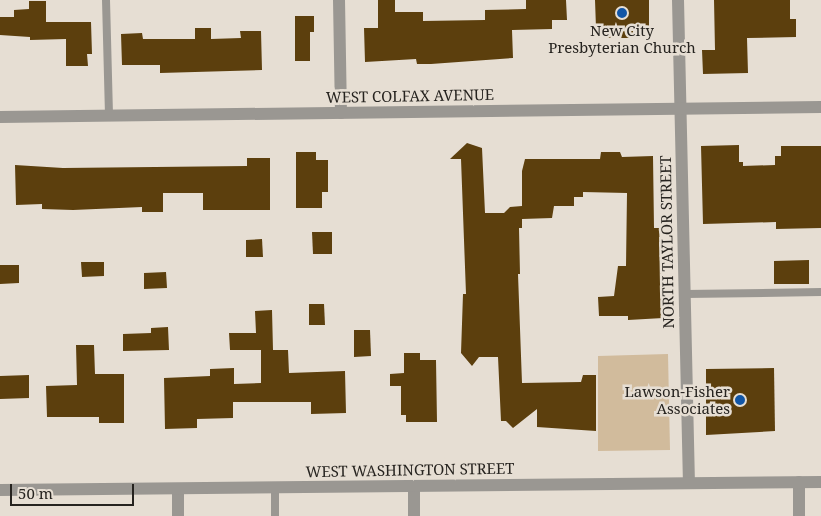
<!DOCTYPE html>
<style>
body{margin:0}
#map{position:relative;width:821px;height:516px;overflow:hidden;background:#e6ded3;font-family:"Noto Serif",serif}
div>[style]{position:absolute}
.green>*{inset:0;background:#d1bb9c}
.building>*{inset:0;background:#5c3f0d}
.service>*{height:8px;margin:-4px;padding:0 4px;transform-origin:4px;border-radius:4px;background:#9a9792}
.minor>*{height:12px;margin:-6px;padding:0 6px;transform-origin:6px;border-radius:6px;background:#9a9792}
.tertiary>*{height:12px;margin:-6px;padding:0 6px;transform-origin:6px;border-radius:6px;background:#9a9792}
.dots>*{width:14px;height:14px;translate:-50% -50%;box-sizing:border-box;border:2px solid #e6ded3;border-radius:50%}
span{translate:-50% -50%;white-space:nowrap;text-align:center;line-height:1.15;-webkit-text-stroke:5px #e6ded3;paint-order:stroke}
.poi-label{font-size:15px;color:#26231f}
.right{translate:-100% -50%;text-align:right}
.street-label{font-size:15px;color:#26231f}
.scale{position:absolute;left:10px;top:484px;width:124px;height:22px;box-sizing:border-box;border:2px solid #26231f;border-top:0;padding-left:6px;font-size:15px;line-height:18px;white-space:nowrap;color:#26231f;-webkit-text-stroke:4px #e6ded3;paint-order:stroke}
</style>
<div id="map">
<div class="green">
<div style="clip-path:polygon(668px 354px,670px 450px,598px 451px,598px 356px)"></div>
</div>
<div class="building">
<div style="clip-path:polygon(378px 0,395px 0,395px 12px,423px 12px,423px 21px,485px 20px,485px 10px,526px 9px,526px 0,566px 0,567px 20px,552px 20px,552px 29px,512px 30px,513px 58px,431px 64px,417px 64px,416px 59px,365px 62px,364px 28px,378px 28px)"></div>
<div style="clip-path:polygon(595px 0,649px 0,649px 26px,633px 29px,633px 38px,605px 38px,605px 29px,596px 28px)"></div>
<div style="clip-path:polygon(714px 0,790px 0,790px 19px,796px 19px,796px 37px,747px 38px,748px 73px,703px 74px,702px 50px,715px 50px)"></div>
<div style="clip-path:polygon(29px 1px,46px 1px,46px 22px,91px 22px,92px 54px,87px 54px,88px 66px,66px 66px,66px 39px,30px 40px,30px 37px,0 35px,0 17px,14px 17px,14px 10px,29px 9px)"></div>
<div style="clip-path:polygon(295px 16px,314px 16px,314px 32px,310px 32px,310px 61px,295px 61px)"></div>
<div style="clip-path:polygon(195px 28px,211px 28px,211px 39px,241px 38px,240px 31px,261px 31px,262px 70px,160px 73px,160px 65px,122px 65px,121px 34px,142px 33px,143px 39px,195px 39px)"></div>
<div style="clip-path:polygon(467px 143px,482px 148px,485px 213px,504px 213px,510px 207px,522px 206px,522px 171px,525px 159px,600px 159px,601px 152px,620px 152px,622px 157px,653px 156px,654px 228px,659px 228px,663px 318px,628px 320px,628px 316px,599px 316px,598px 297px,614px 296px,618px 266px,626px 266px,627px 193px,583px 192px,583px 197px,574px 197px,574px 206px,554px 206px,552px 218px,522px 219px,522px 228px,519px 228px,520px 274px,518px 274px,522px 383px,581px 382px,583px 375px,596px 375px,596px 431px,537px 427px,537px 409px,513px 428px,506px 421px,501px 421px,498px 357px,479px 357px,472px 366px,461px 353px,463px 294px,466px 294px,461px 159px,450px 159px)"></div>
<div style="clip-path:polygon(739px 145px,739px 162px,743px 162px,743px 166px,775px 165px,775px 156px,781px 156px,781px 146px,821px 146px,821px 228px,776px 229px,776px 222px,703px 224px,701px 146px)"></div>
<div style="clip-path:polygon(296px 152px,316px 152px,316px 160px,328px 160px,328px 192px,322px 192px,322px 208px,296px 208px)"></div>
<div style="clip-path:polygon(247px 158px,270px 158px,270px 210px,203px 210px,203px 193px,163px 193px,163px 212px,142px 212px,142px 207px,73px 210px,42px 209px,42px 204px,16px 205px,15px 165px,63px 168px,247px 166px)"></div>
<div style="clip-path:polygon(312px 232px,332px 232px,332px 254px,313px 254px)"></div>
<div style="clip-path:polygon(262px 239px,263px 257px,246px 257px,246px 240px)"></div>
<div style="clip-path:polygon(809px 260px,809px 284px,774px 284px,774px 261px)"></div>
<div style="clip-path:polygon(81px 262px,104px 262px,104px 276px,82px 277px)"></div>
<div style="clip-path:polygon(0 265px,19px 265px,19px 283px,0 284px)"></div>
<div style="clip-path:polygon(166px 272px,167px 288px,144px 289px,144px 273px)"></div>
<div style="clip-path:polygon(309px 304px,324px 304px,325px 325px,309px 325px)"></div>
<div style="clip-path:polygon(272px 310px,273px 350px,288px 350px,289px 373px,345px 371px,346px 413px,311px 414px,311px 402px,233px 402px,233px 418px,197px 419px,197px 428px,165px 429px,164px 378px,210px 376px,210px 369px,234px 368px,234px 384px,261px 383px,261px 350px,230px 350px,229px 333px,256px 333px,255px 311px)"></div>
<div style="clip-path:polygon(168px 327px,169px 350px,123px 351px,123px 334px,151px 333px,151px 328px)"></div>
<div style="clip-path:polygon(354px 330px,370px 330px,371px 356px,354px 357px)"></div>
<div style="clip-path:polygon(76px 345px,94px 345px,95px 374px,124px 374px,124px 423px,99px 423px,99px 417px,47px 417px,46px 386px,77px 385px)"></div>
<div style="clip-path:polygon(404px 353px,420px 353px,420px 360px,436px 360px,437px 422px,406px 422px,406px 415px,401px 415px,401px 386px,390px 386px,390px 374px,404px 373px)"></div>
<div style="clip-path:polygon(774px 368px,775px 431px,706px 435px,706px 369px)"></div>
<div style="clip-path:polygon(29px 375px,29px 398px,0 399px,0 376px)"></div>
</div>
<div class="service">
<div style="left:106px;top:0;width:115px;rotate:88.5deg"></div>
<div style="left:685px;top:294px;width:136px;rotate:-0.8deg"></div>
<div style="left:275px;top:488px;width:28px;rotate:90deg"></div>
</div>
<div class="minor">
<div style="left:339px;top:0;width:113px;rotate:89deg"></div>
<div style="left:678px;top:0;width:483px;rotate:88.7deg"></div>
<div style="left:178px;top:489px;width:27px;rotate:90deg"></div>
</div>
<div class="tertiary">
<div style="left:0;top:117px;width:821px;rotate:-0.7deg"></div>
<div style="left:799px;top:482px;width:34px;rotate:90deg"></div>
<div style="left:414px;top:486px;width:30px;rotate:90deg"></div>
<div style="left:0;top:490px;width:821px;rotate:-0.56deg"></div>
</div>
<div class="dots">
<div style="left:622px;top:13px;background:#1256a6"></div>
<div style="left:740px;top:400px;background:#1256a6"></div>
</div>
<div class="poi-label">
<span style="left:622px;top:39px">New City<br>Presbyterian Church</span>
<span class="right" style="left:730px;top:400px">Lawson-Fisher<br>Associates</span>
</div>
<div class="street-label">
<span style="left:410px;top:96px;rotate:-1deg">WEST COLFAX AVENUE</span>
<span style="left:667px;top:242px;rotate:-91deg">NORTH TAYLOR STREET</span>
<span style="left:410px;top:470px;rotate:-1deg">WEST WASHINGTON STREET</span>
</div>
<div class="scale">50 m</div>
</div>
